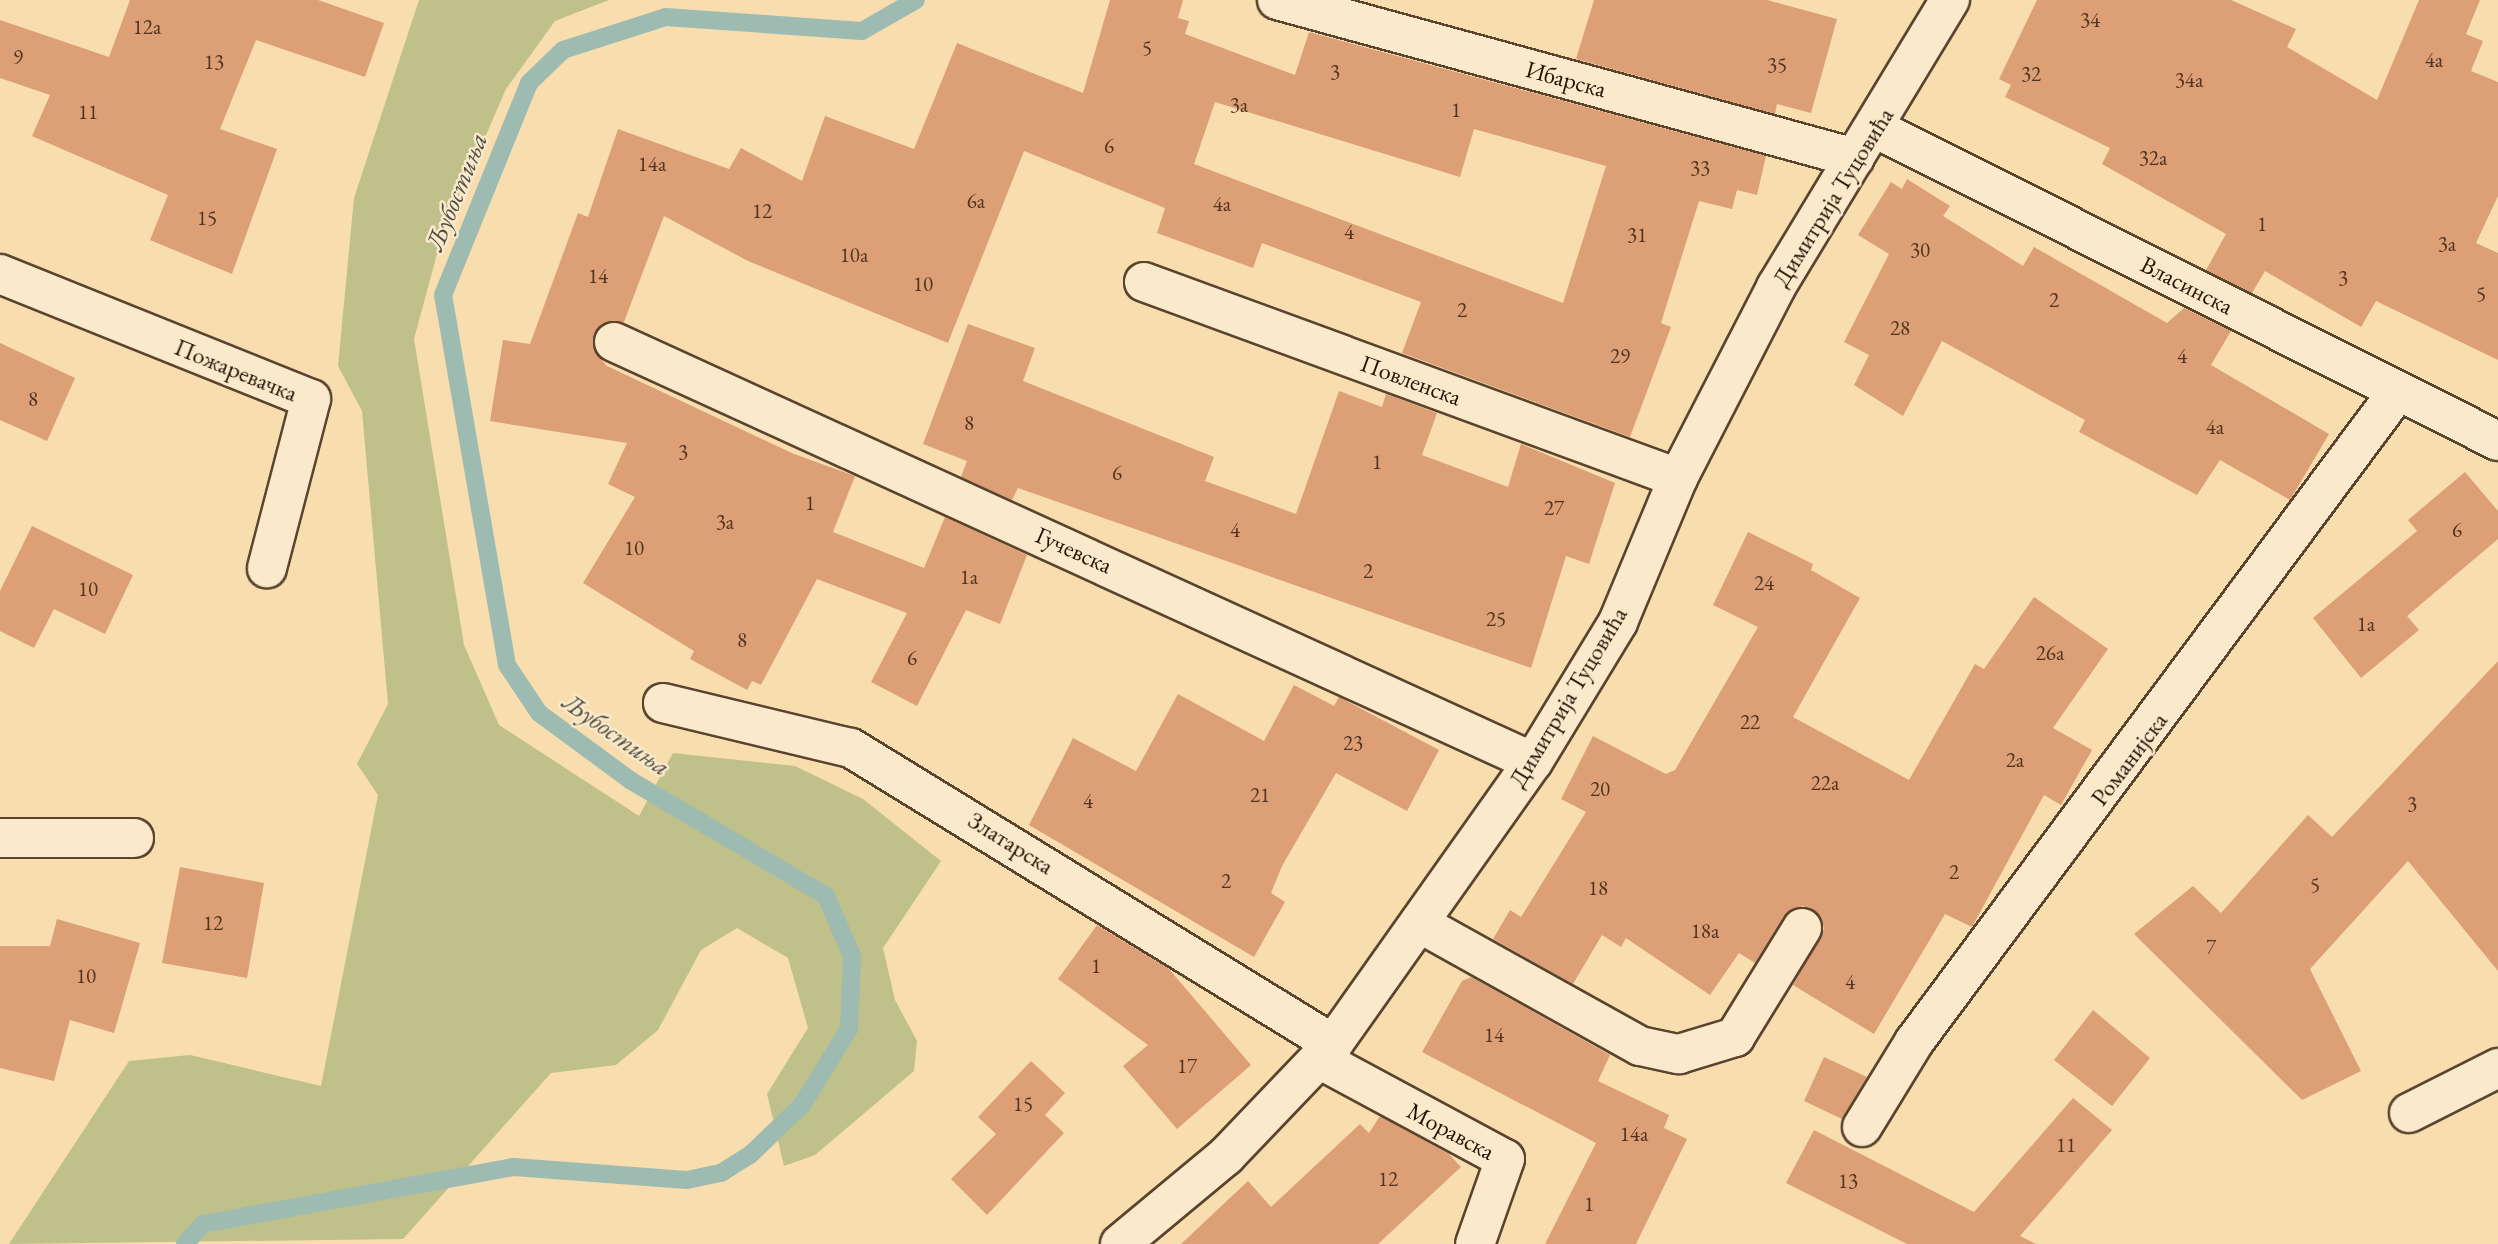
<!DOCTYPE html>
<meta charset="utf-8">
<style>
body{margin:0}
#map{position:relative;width:2498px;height:1244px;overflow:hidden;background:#f8ddaf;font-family:"EB Garamond",serif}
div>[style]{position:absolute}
.green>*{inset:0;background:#bfc08a}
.stream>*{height:18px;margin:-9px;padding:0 9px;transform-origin:9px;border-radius:9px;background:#9ebbb1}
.building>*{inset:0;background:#dc9f76}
.roads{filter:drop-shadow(2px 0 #5a442e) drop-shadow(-2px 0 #5a442e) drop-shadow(0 2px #5a442e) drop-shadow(0 -2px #5a442e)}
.minor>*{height:38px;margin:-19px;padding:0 19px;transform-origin:19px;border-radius:19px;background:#fae9cb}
span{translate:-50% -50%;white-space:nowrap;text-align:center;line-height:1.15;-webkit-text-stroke:5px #fae9cb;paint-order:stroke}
.number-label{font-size:21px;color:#533420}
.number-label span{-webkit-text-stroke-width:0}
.street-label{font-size:24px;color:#251103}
.water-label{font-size:26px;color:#4f4c40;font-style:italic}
</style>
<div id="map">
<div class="green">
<div style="clip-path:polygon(419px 0,609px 0,555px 21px,506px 89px,441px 239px,414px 339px,464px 645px,499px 725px,639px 816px,673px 753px,795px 766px,863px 799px,941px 861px,883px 948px,895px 1000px,917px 1041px,914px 1071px,815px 1155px,784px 1166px,767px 1094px,808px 1028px,788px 958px,737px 928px,701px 950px,658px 1030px,616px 1065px,551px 1073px,403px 1239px,9px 1244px,129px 1061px,190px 1055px,321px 1086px,378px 795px,357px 764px,388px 704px,362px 411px,338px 366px,354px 198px)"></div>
</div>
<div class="stream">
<div style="left:185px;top:1244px;width:27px;rotate:-48deg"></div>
<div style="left:203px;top:1224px;width:316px;rotate:-10.4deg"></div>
<div style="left:514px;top:1167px;width:173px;rotate:4.3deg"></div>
<div style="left:687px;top:1180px;width:35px;rotate:-12deg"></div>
<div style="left:721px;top:1173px;width:34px;rotate:-32deg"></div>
<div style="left:750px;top:1155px;width:72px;rotate:-43.9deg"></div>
<div style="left:802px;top:1105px;width:89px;rotate:-58.3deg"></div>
<div style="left:849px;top:1029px;width:73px;rotate:-87.6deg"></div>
<div style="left:852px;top:956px;width:65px;rotate:-113.4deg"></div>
<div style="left:826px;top:896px;width:228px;rotate:-149.4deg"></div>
<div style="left:630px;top:780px;width:113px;rotate:-143.6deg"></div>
<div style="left:539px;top:713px;width:58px;rotate:-123.7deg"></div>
<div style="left:507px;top:665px;width:375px;rotate:-99.8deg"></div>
<div style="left:443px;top:295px;width:229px;rotate:-67.9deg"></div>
<div style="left:529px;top:83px;width:47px;rotate:-44.1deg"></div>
<div style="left:563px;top:50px;width:108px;rotate:-17.8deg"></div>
<div style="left:666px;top:17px;width:196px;rotate:4.1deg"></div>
<div style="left:862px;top:31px;width:62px;rotate:-29.9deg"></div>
</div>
<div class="building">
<div style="clip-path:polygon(130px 0,318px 0,384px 23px,365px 77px,256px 40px,220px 129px,277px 149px,232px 274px,150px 240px,168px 195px,32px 136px,50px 95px,0 78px,0 20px,109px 57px)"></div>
<div style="clip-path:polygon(evenodd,1110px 0,1183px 0,1178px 18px,1189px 21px,1185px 34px,1295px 75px,1309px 32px,1766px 156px,1757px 195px,1737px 190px,1732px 209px,1699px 201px,1661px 323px,1671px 327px,1630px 437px,1402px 353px,1421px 302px,1262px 243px,1253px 268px,1157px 233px,1165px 208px,1024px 151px,948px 343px,748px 261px,664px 216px,624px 322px,602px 324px,594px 334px,596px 354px,607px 366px,794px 454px,855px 476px,833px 532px,924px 568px,945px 517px,1027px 555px,1000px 624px,966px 610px,917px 706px,871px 682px,907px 613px,817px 579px,761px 685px,752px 681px,747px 690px,690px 659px,694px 651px,583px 583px,635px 497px,608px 484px,627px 443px,490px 421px,503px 340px,530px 344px,578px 213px,588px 217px,618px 129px,729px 169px,741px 148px,802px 181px,825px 116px,914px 149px,957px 43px,1083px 93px,1110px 0,1215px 102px,1460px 177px,1474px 129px,1606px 166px,1563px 303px,1194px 164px,1215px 102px)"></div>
<div style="clip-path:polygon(1594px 0,1767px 0,1837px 19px,1811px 113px,1777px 104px,1775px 114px,1576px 59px)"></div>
<div style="clip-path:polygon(2037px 0,2231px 0,2296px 29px,2287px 47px,2377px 100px,2419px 0,2480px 0,2466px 34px,2483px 41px,2471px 71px,2498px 82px,2498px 196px,2476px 243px,2498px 253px,2498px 360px,2376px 301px,2361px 327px,2265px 271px,2252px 293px,2206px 270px,2226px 234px,2102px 164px,2110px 148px,2005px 97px,2011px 85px,1999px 79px)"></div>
<div style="clip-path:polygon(1907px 179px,1950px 206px,1943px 216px,2023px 266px,2034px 247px,2167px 323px,2184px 308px,2231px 331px,2211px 365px,2329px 434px,2290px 500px,2220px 460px,2197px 495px,2079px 432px,2085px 420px,1942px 341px,1903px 416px,1854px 385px,1869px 355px,1844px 342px,1889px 254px,1858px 235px,1891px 182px,1902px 189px)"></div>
<div style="clip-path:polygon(968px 324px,1035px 348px,1023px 381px,1214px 457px,1205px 481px,1296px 514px,1339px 391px,1382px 407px,1386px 394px,1437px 413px,1422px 455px,1508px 487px,1521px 444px,1615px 483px,1589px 564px,1566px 556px,1531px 668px,1018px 488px,1012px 500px,961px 477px,967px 461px,923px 444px)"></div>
<div style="clip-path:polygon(0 343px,75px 378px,47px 441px,0 420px)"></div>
<div style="clip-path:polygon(2465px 472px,2498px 511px,2498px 539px,2407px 616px,2419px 630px,2361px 678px,2313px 618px,2417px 531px,2408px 520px)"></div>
<div style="clip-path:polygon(32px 526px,133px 575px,105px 634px,54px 609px,34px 648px,0 631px,0 591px)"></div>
<div style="clip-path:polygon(1748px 532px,1813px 564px,1811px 570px,1860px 598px,1793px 717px,1909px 780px,1975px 664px,1984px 669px,2034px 597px,2108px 649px,2053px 728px,2092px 750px,2061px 805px,2044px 795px,1972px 927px,1945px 914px,1874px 1034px,1793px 985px,1824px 929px,1821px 917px,1803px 906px,1784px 916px,1755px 963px,1739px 953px,1710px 995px,1626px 938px,1621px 947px,1602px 935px,1573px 984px,1493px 939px,1510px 910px,1521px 917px,1586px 812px,1561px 799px,1593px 736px,1666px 774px,1675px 770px,1758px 627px,1713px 605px)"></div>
<div style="clip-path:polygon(2498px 661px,2498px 971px,2408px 861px,2310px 969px,2361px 1071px,2302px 1100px,2134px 934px,2193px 886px,2221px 913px,2308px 815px,2332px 837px)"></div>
<div style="clip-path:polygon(1294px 685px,1334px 706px,1339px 697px,1439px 750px,1407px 811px,1336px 773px,1282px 866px,1271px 893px,1285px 902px,1254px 957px,1029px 825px,1073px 738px,1136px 771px,1178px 694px,1264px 741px)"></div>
<div style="clip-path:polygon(180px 867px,264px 883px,247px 978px,162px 963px)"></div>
<div style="clip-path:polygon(57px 919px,140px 943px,114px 1033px,70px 1020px,54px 1081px,0 1068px,0 946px,50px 946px)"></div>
<div style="clip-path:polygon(1097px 925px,1169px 969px,1251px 1065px,1177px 1129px,1123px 1066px,1148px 1045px,1058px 979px)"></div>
<div style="clip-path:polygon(1471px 977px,1610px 1055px,1598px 1081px,1669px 1115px,1664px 1128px,1687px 1139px,1636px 1244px,1545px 1244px,1596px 1143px,1422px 1052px,1462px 981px)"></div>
<div style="clip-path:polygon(2093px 1010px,2150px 1058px,2112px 1106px,2054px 1060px)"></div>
<div style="clip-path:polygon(1824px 1057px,1867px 1077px,1842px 1119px,1804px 1101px)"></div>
<div style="clip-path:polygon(1031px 1061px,1065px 1093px,1045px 1115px,1064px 1133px,987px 1215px,951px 1179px,996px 1134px,978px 1117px)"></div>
<div style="clip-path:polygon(2073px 1098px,2112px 1130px,2020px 1236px,2036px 1244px,1907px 1244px,1786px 1183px,1814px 1130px,1974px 1212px)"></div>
<div style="clip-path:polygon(1380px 1116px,1449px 1154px,1461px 1167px,1378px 1244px,1181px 1244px,1248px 1181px,1271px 1207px,1360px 1124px,1369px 1133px)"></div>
</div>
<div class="roads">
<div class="minor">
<div style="left:1277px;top:0;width:599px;rotate:15.29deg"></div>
<div style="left:1877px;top:129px;width:695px;rotate:26.68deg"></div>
<div style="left:0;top:274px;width:335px;rotate:21.9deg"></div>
<div style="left:311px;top:399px;width:175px;rotate:104.6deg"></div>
<div style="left:1144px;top:282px;width:569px;rotate:20.16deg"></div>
<div style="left:614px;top:342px;width:1010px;rotate:24.56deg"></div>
<div style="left:663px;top:703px;width:193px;rotate:13.5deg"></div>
<div style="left:851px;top:748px;width:566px;rotate:31.55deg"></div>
<div style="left:0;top:838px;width:134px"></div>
<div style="left:1419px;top:923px;width:253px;rotate:29.1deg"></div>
<div style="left:1640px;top:1046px;width:40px;rotate:12deg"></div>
<div style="left:1679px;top:1054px;width:59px;rotate:-16.9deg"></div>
<div style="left:1735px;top:1037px;width:128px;rotate:-58.4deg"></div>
<div style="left:1319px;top:1059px;width:211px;rotate:28.3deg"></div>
<div style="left:1505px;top:1159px;width:90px;rotate:109.4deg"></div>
<div style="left:2409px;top:1113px;width:100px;rotate:-26.8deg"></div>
<div style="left:1862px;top:1127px;width:100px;rotate:-58.5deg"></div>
<div style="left:1914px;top:1042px;width:811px;rotate:-53.37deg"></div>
<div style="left:1120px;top:1244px;width:138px;rotate:-39.7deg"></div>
<div style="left:1226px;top:1156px;width:155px;rotate:-46.3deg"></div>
<div style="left:1333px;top:1044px;width:346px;rotate:-54.7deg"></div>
<div style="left:1533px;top:762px;width:164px;rotate:-58.7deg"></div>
<div style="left:1618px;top:622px;width:156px;rotate:-67.4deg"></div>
<div style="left:1678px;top:478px;width:215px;rotate:-62.8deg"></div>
<div style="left:1776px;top:287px;width:336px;rotate:-58.8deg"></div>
</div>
</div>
<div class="number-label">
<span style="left:2090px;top:20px">34</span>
<span style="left:147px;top:27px">12a</span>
<span style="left:1147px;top:48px">5</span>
<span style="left:18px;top:57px">9</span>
<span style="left:2434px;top:60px">4a</span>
<span style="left:214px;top:62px">13</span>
<span style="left:1777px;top:65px">35</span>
<span style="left:1335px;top:72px">3</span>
<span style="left:2031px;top:74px">32</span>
<span style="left:2189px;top:80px">34a</span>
<span style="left:1239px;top:105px">3a</span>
<span style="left:1456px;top:110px">1</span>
<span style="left:88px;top:112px">11</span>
<span style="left:1109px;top:146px">6</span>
<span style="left:2153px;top:158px">32a</span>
<span style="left:652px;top:164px">14a</span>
<span style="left:1700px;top:168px">33</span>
<span style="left:976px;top:201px">6a</span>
<span style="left:1222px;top:204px">4a</span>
<span style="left:762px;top:211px">12</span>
<span style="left:207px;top:218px">15</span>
<span style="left:2262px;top:224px">1</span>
<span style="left:1349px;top:232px">4</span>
<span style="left:1637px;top:235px">31</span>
<span style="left:2447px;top:244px">3a</span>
<span style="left:1920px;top:250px">30</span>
<span style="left:854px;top:255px">10a</span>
<span style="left:598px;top:276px">14</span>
<span style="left:2343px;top:278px">3</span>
<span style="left:923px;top:284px">10</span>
<span style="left:2481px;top:294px">5</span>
<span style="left:2054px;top:300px">2</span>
<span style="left:1462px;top:310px">2</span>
<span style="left:1900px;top:328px">28</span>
<span style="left:1620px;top:356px">29</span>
<span style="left:2182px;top:356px">4</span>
<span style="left:33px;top:399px">8</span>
<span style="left:969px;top:423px">8</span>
<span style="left:2215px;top:427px">4a</span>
<span style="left:683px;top:452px">3</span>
<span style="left:1377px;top:462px">1</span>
<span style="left:1117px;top:473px">6</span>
<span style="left:810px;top:503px">1</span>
<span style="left:1554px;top:508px">27</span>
<span style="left:725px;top:522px">3a</span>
<span style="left:1235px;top:530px">4</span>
<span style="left:2457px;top:530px">6</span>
<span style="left:634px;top:548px">10</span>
<span style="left:1368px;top:571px">2</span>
<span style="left:969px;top:577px">1a</span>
<span style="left:1764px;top:583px">24</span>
<span style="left:88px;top:589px">10</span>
<span style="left:1496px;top:619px">25</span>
<span style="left:2366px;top:624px">1a</span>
<span style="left:742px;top:640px">8</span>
<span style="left:2050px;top:653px">26a</span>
<span style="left:912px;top:658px">6</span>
<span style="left:1750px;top:722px">22</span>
<span style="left:1353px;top:743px">23</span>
<span style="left:2015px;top:760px">2a</span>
<span style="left:1825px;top:783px">22a</span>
<span style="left:1600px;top:789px">20</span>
<span style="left:1260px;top:795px">21</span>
<span style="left:1088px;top:801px">4</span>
<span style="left:2412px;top:804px">3</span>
<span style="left:1954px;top:872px">2</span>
<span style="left:1226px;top:881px">2</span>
<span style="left:2315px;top:885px">5</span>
<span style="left:1598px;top:888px">18</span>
<span style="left:213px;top:923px">12</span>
<span style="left:1705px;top:931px">18a</span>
<span style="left:2211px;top:947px">7</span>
<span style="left:1096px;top:966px">1</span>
<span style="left:86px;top:976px">10</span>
<span style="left:1850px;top:982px">4</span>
<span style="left:1494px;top:1035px">14</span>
<span style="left:1187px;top:1066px">17</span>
<span style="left:1023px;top:1104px">15</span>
<span style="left:1634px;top:1134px">14a</span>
<span style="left:2066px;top:1145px">11</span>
<span style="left:1388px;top:1179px">12</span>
<span style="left:1848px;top:1181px">13</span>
<span style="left:1589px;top:1204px">1</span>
</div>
<div class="street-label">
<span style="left:1566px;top:79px;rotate:15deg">Ибарска</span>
<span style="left:1833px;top:197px;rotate:-58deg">Димитрија Туцовића</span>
<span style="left:2187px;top:285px;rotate:27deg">Власинска</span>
<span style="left:236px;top:370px;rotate:22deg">Пожаревачка</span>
<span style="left:1411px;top:380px;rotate:20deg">Повленска</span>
<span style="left:1074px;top:550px;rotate:24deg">Гучевска</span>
<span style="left:1568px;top:697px;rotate:-59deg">Димитрија Туцовића</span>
<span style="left:2129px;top:759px;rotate:-53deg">Романијска</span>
<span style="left:1011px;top:843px;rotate:32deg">Златарска</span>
<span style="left:1451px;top:1131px;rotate:28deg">Моравска</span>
</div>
<div class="water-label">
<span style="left:457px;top:192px;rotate:-68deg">Љубостиња</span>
<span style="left:616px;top:735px;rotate:35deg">Љубостиња</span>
</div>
</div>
